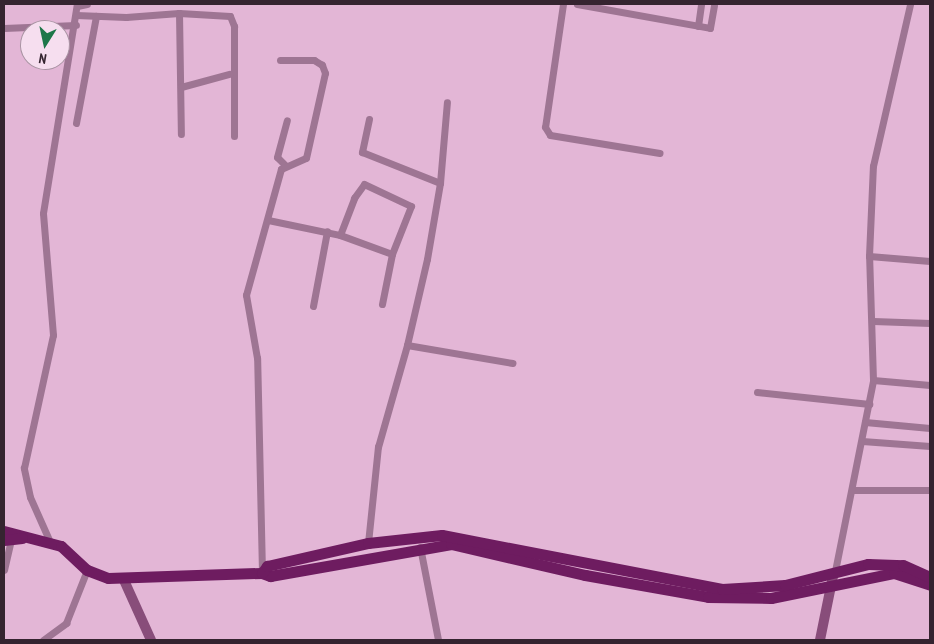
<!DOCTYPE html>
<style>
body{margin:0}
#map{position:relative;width:934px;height:644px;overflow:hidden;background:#e3b6d6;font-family:"PT Sans Narrow",sans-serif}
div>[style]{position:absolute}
.minor>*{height:7px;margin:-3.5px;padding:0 3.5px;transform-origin:3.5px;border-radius:3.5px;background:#9e7593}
.secondary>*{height:10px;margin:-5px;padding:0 5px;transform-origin:5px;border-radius:5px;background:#884d7a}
.trunk>*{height:11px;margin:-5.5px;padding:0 5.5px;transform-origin:5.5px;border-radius:5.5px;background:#6e1c60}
span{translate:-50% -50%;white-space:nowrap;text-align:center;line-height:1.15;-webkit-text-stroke:4px #f6deef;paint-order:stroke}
.frame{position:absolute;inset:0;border:5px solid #352430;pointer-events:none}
.north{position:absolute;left:20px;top:20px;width:50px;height:50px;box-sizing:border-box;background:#f6deef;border:1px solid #a994a3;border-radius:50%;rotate:190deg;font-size:14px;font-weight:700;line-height:20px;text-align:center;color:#352430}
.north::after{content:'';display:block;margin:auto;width:18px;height:22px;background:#1e7649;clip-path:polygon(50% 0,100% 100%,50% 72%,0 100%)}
</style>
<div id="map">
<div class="minor">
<div style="left:563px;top:4px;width:124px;rotate:98.3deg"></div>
<div style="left:545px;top:127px;width:9px;rotate:58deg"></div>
<div style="left:550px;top:135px;width:111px;rotate:9.3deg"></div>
<div style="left:577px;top:4px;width:135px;rotate:10.2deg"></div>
<div style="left:710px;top:28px;width:23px;rotate:-80deg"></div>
<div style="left:77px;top:6px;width:10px;rotate:-11deg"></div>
<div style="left:179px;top:13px;width:121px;rotate:89.1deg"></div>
<div style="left:76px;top:15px;width:50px;rotate:2.3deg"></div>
<div style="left:126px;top:17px;width:53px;rotate:-4.3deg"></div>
<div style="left:179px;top:13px;width:51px;rotate:3.4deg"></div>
<div style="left:230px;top:16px;width:11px;rotate:68deg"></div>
<div style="left:234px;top:26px;width:110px;rotate:90deg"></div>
<div style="left:698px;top:26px;width:22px;rotate:-82deg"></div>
<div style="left:4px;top:28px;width:72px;rotate:-2.4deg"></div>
<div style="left:181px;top:87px;width:50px;rotate:-15.2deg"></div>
<div style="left:369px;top:119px;width:34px;rotate:102deg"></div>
<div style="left:362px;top:152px;width:84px;rotate:21.7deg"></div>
<div style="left:76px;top:123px;width:109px;rotate:-79.4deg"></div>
<div style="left:285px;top:165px;width:11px;rotate:-135deg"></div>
<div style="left:277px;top:157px;width:38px;rotate:-75deg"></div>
<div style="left:268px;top:220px;width:74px;rotate:11.8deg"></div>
<div style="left:869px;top:256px;width:61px;rotate:4.7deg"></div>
<div style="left:382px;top:304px;width:51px;rotate:-78.7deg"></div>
<div style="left:392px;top:254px;width:55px;rotate:-159.9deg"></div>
<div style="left:340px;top:235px;width:40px;rotate:-69deg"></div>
<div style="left:354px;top:198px;width:17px;rotate:-54deg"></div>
<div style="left:364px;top:184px;width:52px;rotate:25.1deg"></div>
<div style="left:411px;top:206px;width:52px;rotate:111.6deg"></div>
<div style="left:313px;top:306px;width:76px;rotate:-79.4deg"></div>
<div style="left:873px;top:321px;width:57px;rotate:2deg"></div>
<div style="left:407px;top:345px;width:107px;rotate:9.7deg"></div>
<div style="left:873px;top:380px;width:57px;rotate:5deg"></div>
<div style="left:757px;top:392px;width:113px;rotate:6.1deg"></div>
<div style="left:865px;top:422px;width:65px;rotate:5.3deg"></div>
<div style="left:862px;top:441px;width:68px;rotate:4.2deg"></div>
<div style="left:854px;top:490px;width:76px"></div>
<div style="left:50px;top:542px;width:49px;rotate:-114deg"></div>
<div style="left:30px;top:497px;width:30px;rotate:-102deg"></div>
<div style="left:24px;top:468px;width:136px;rotate:-77.7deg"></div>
<div style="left:53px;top:335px;width:122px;rotate:-94.7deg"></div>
<div style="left:43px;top:213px;width:212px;rotate:-80.8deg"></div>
<div style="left:368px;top:543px;width:97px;rotate:-84.1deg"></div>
<div style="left:378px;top:447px;width:106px;rotate:-74.1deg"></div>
<div style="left:407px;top:345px;width:88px;rotate:-76.9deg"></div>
<div style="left:427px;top:259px;width:77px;rotate:-80.3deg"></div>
<div style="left:440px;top:183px;width:81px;rotate:-85.1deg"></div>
<div style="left:420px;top:547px;width:95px;rotate:79deg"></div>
<div style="left:4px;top:570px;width:32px;rotate:-77deg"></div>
<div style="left:262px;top:572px;width:214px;rotate:-91.3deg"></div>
<div style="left:257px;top:358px;width:64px;rotate:-99.9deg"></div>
<div style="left:246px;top:295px;width:131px;rotate:-74.5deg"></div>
<div style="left:281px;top:169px;width:27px;rotate:-24deg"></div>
<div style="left:306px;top:158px;width:87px;rotate:-77.4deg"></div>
<div style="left:325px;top:73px;width:9px;rotate:-111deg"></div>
<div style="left:322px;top:65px;width:9px;rotate:-148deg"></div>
<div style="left:314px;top:60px;width:34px;rotate:180deg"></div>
<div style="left:834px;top:576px;width:200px;rotate:-78.7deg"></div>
<div style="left:873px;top:380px;width:124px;rotate:-91.8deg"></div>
<div style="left:869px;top:256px;width:90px;rotate:-87.5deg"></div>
<div style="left:873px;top:166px;width:166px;rotate:-77.1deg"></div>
<div style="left:43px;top:640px;width:29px;rotate:-36deg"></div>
<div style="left:66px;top:623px;width:57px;rotate:-68.4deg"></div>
</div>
<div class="secondary">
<div style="left:123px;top:578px;width:68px;rotate:65.7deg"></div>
<div style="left:820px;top:640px;width:65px;rotate:-78.5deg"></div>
</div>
<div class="trunk">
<div style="left:4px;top:531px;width:59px;rotate:14.7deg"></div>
<div style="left:61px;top:546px;width:35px;rotate:43deg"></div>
<div style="left:87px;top:570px;width:22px;rotate:21deg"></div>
<div style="left:108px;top:578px;width:154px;rotate:-1.9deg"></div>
<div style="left:262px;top:573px;width:9px;rotate:21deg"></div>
<div style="left:270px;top:576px;width:184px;rotate:-10deg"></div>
<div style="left:451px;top:544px;width:138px;rotate:13deg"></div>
<div style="left:585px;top:575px;width:125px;rotate:10.1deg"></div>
<div style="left:708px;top:597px;width:63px;rotate:0.9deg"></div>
<div style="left:771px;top:598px;width:126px;rotate:-11.5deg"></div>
<div style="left:894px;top:573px;width:38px;rotate:18deg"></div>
<div style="left:4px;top:540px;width:18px;rotate:-6deg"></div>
<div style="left:262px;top:573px;width:9px;rotate:-54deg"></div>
<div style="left:267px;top:566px;width:104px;rotate:-12.8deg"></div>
<div style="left:368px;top:543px;width:74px;rotate:-6.2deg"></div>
<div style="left:442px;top:535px;width:285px;rotate:10.9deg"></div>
<div style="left:722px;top:589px;width:63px;rotate:-3.6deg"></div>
<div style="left:785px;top:585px;width:86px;rotate:-14.2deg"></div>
<div style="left:868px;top:564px;width:35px;rotate:2deg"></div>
<div style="left:903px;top:565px;width:30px;rotate:24deg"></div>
</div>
<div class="frame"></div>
<div class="north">N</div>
</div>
